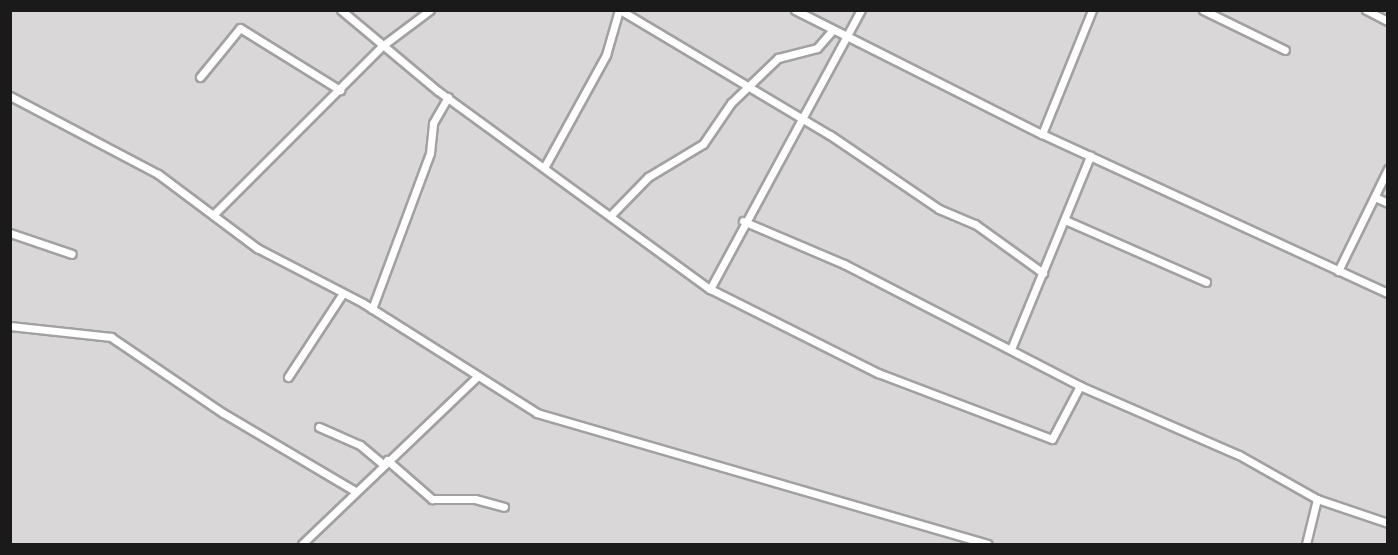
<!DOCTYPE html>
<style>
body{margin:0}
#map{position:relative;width:1398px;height:555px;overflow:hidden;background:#ece9e0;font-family:"Varela Round",sans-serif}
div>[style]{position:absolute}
.residential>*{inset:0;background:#d9d7d7}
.roads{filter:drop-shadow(2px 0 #a1a1a1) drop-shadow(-2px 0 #a1a1a1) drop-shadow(0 2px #a1a1a1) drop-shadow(0 -2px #a1a1a1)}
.street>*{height:7px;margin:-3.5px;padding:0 3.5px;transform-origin:3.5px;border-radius:3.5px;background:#fff}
span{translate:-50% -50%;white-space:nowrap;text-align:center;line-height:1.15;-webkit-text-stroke:4.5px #fff;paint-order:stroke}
.frame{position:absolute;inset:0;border:12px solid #1a1a1a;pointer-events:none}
</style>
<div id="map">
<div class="residential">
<div style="clip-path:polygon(11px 11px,1387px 11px,1387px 544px,11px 544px)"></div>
</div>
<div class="roads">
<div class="street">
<div style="left:341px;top:10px;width:126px;rotate:39.9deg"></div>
<div style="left:438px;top:91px;width:336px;rotate:36.1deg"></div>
<div style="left:710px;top:289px;width:188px;rotate:26.6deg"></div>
<div style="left:878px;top:373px;width:186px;rotate:20.8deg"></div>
<div style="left:1052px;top:439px;width:60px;rotate:-62.2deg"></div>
<div style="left:1080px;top:386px;width:173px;rotate:23.5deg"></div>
<div style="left:1239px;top:455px;width:90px;rotate:29.4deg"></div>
<div style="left:1317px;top:499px;width:46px;rotate:103.7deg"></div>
<div style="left:620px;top:10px;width:244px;rotate:30.8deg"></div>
<div style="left:830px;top:135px;width:132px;rotate:34.2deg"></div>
<div style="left:939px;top:209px;width:39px;rotate:23deg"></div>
<div style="left:975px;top:224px;width:84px;rotate:35.8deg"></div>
<div style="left:795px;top:10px;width:276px;rotate:26.7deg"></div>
<div style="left:1042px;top:134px;width:381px;rotate:24.7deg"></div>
<div style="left:1203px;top:10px;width:91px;rotate:26deg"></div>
<div style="left:1366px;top:10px;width:25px;rotate:27deg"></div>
<div style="left:200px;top:77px;width:63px;rotate:-50.8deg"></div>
<div style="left:240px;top:28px;width:118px;rotate:31.8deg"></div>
<div style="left:10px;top:96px;width:167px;rotate:27.8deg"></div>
<div style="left:158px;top:174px;width:124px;rotate:36.8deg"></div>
<div style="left:257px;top:248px;width:119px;rotate:27.4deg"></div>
<div style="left:363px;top:303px;width:206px;rotate:32.3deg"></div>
<div style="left:537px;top:413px;width:469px;rotate:16.2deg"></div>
<div style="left:1042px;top:134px;width:134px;rotate:-68deg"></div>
<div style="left:545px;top:166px;width:127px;rotate:-61.2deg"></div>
<div style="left:606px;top:55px;width:47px;rotate:-73.9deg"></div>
<div style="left:1375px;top:197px;width:14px;rotate:25deg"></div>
<div style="left:612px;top:214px;width:52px;rotate:-45.8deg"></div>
<div style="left:648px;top:177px;width:64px;rotate:-31deg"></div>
<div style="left:703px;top:144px;width:50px;rotate:-55.7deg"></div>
<div style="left:731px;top:103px;width:65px;rotate:-43.8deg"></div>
<div style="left:778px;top:58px;width:40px;rotate:-14.4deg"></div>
<div style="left:817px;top:48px;width:23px;rotate:-49deg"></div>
<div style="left:213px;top:215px;width:239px;rotate:-45deg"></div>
<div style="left:382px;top:46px;width:60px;rotate:-36.9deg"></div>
<div style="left:1065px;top:220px;width:154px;rotate:23.7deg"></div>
<div style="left:743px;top:221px;width:110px;rotate:23.1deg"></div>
<div style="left:844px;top:264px;width:266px;rotate:27.3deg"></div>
<div style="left:10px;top:233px;width:65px;rotate:18.7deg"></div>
<div style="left:1338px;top:271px;width:114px;rotate:-63.9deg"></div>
<div style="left:710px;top:289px;width:317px;rotate:-61.6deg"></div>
<div style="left:372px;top:309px;width:166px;rotate:-69.6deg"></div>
<div style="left:430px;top:153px;width:30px;rotate:-84deg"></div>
<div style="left:433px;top:123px;width:30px;rotate:-60deg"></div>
<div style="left:10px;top:326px;width:102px;rotate:6.2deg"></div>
<div style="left:111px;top:337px;width:135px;rotate:34.2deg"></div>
<div style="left:223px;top:413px;width:153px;rotate:30.6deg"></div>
<div style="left:1011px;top:349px;width:209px;rotate:-67.7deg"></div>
<div style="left:288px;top:377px;width:100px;rotate:-56.8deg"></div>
<div style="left:319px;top:427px;width:45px;rotate:23.7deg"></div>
<div style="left:360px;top:445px;width:30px;rotate:40deg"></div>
<div style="left:387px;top:460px;width:60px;rotate:40.9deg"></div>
<div style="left:432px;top:499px;width:43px"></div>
<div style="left:475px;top:499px;width:30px;rotate:15deg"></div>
<div style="left:1317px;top:499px;width:75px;rotate:18.7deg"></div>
<div style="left:302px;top:544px;width:242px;rotate:-43.7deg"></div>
</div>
</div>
<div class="frame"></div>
</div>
